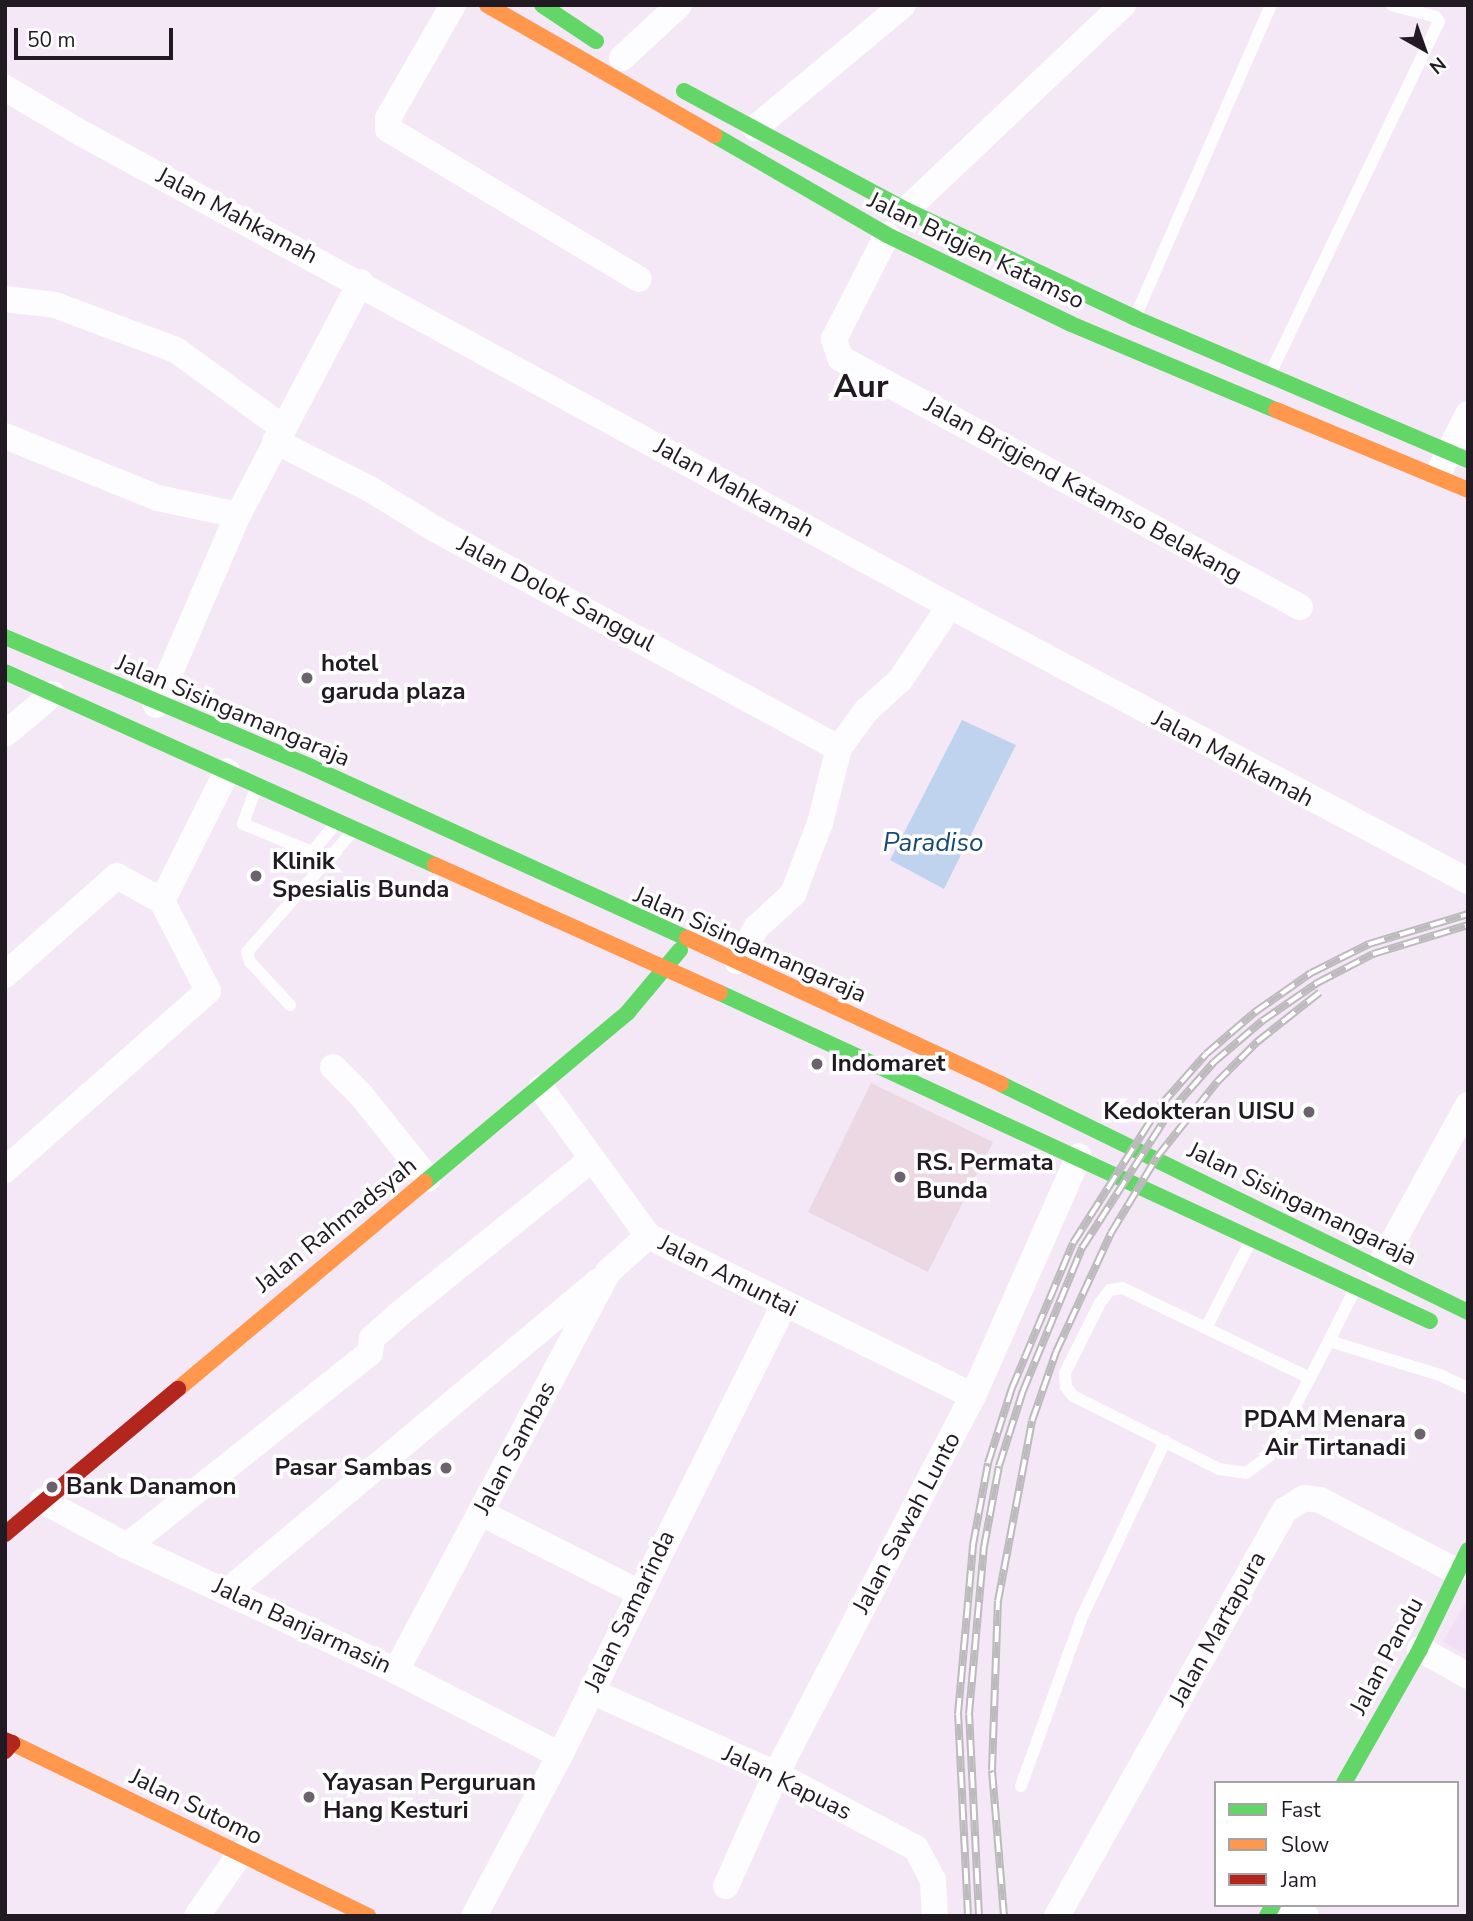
<!DOCTYPE html>
<style>
body{margin:0}
#map{position:relative;width:1473px;height:1921px;overflow:hidden;background:#f4e8f7;font-family:"Nunito Sans",sans-serif}
div>[style]{position:absolute}
.built>*{inset:0;background:#f2def6}
.medical>*{inset:0;background:#ebd8e3}
.water>*{inset:0;background:#c0d3ee}
.lane>*{height:12px;margin:-6px;padding:0 6px;transform-origin:6px;border-radius:6px;background:#fdfcfe}
.street>*{height:26px;margin:-13px;padding:0 13px;transform-origin:13px;border-radius:13px;background:#fdfcfe}
.fast>*{height:16px;margin:-8px;padding:0 8px;transform-origin:8px;border-radius:8px;background:#63d668}
.slow>*{height:16px;margin:-8px;padding:0 8px;transform-origin:8px;border-radius:8px;background:#ff974d}
.jam>*{height:16px;margin:-8px;padding:0 8px;transform-origin:8px;border-radius:8px;background:#b3261e}
.rail>*{height:8px;margin-top:-4px;transform-origin:0;background:repeating-linear-gradient(90deg,#fff 0 16px,#bdbabd 0 32px);box-sizing:border-box;border-block:2px solid #bdbabd}
.dots>*{width:19px;height:19px;translate:-50% -50%;box-sizing:border-box;border:4px solid #fff;border-radius:50%}
span{translate:-50% -50%;white-space:nowrap;text-align:center;line-height:1.15;-webkit-text-stroke:7px #fff;paint-order:stroke}
.street-label{font-size:24px;color:#211a23}
.poi-label{font-size:24px;color:#211a23;font-weight:700}
.left{translate:0 -50%;text-align:left}
.right{translate:-100% -50%;text-align:right}
.water-label{font-size:26px;color:#174a73;font-style:italic}
.district-label{font-size:32px;color:#211a23;font-weight:700}
.frame{position:absolute;inset:0;border:7px solid #211a23;pointer-events:none}
.legend{position:absolute;left:1214px;top:1781px;width:245px;height:126px;box-sizing:border-box;background:#fff;border:2px solid #a6a3a7;margin:0;padding:9px 12px;list-style:none;font-size:21px;color:#211a23}
.legend li{display:flex;align-items:center;gap:14px;height:35px}
.legend b{width:35px;border:2px solid #a6a3a7}
.north{position:absolute;left:1389px;top:14px;width:70px;height:70px;-webkit-text-stroke:5px #fff;paint-order:stroke;rotate:140deg;font-size:19px;font-weight:700;line-height:28px;text-align:center;color:#211a23}
.north::after{content:'';display:block;margin:auto;width:24px;height:32px;background:#211a23;clip-path:polygon(50% 0,100% 100%,50% 72%,0 100%)}
.scale{position:absolute;left:14px;top:28px;width:159px;height:32px;box-sizing:border-box;border:4px solid #211a23;border-top:0;padding-left:9px;font-size:21px;line-height:24px;white-space:nowrap;color:#211a23;-webkit-text-stroke:5px #fff;paint-order:stroke}
</style>
<div id="map">
<div class="built">
<div style="clip-path:polygon(1468px 1598px,1468px 1656px,1443px 1642px)"></div>
</div>
<div class="medical">
<div style="clip-path:polygon(871px 1083px,993px 1142px,928px 1272px,808px 1212px)"></div>
</div>
<div class="water">
<div style="clip-path:polygon(962px 720px,1016px 745px,944px 889px,890px 860px)"></div>
</div>
<div class="lane">
<div style="left:1137px;top:313px;width:336px;rotate:-66.5deg"></div>
<div style="left:1271px;top:372px;width:388px;rotate:-64.4deg"></div>
<div style="left:1439px;top:22px;width:6px;rotate:-121deg"></div>
<div style="left:1436px;top:17px;width:46px;rotate:-164.7deg"></div>
<div style="left:256px;top:788px;width:38px;rotate:110deg"></div>
<div style="left:243px;top:824px;width:74px;rotate:22.1deg"></div>
<div style="left:312px;top:852px;width:34px;rotate:-50deg"></div>
<div style="left:290px;top:1005px;width:59px;rotate:-132.9deg"></div>
<div style="left:250px;top:962px;width:10px;rotate:-107deg"></div>
<div style="left:247px;top:952px;width:161px;rotate:-48.8deg"></div>
<div style="left:1354px;top:1291px;width:56px;rotate:116.6deg"></div>
<div style="left:1329px;top:1341px;width:116px;rotate:17deg"></div>
<div style="left:1440px;top:1375px;width:31px;rotate:25deg"></div>
<div style="left:1206px;top:1328px;width:97px;rotate:-62.9deg"></div>
<div style="left:1310px;top:1378px;width:208px;rotate:-154.4deg"></div>
<div style="left:1122px;top:1288px;width:12px;rotate:171deg"></div>
<div style="left:1110px;top:1290px;width:16px;rotate:128deg"></div>
<div style="left:1100px;top:1303px;width:78px;rotate:116.6deg"></div>
<div style="left:1065px;top:1373px;width:14px;rotate:86deg"></div>
<div style="left:1066px;top:1387px;width:11px;rotate:52deg"></div>
<div style="left:1073px;top:1396px;width:163px;rotate:26.6deg"></div>
<div style="left:1219px;top:1469px;width:27px;rotate:8deg"></div>
<div style="left:1246px;top:1473px;width:29px;rotate:-36deg"></div>
<div style="left:1269px;top:1456px;width:130px;rotate:-62.4deg"></div>
<div style="left:1021px;top:1786px;width:177px;rotate:-70.2deg"></div>
<div style="left:1081px;top:1619px;width:197px;rotate:-64.7deg"></div>
</div>
<div class="street">
<div style="left:453px;top:5px;width:130px;rotate:119.9deg"></div>
<div style="left:388px;top:118px;width:11px;rotate:90deg"></div>
<div style="left:388px;top:129px;width:292px;rotate:30.9deg"></div>
<div style="left:622px;top:58px;width:78px;rotate:-42.9deg"></div>
<div style="left:5px;top:88px;width:88px;rotate:30.6deg"></div>
<div style="left:81px;top:133px;width:989px;rotate:28.56deg"></div>
<div style="left:950px;top:606px;width:586px;rotate:27.96deg"></div>
<div style="left:755px;top:128px;width:192px;rotate:-39.7deg"></div>
<div style="left:906px;top:210px;width:299px;rotate:-43.4deg"></div>
<div style="left:887px;top:235px;width:117px;rotate:117deg"></div>
<div style="left:834px;top:339px;width:20px;rotate:72deg"></div>
<div style="left:840px;top:358px;width:523px;rotate:28.43deg"></div>
<div style="left:5px;top:299px;width:50px;rotate:6.8deg"></div>
<div style="left:55px;top:305px;width:129px;rotate:20.4deg"></div>
<div style="left:176px;top:350px;width:131px;rotate:36deg"></div>
<div style="left:5px;top:436px;width:165px;rotate:22.1deg"></div>
<div style="left:158px;top:498px;width:82px;rotate:12deg"></div>
<div style="left:275px;top:441px;width:106px;rotate:26.8deg"></div>
<div style="left:370px;top:489px;width:76px;rotate:31.6deg"></div>
<div style="left:435px;top:529px;width:460px;rotate:28.5deg"></div>
<div style="left:1442px;top:466px;width:58px;rotate:-63.4deg"></div>
<div style="left:156px;top:705px;width:207px;rotate:-66.7deg"></div>
<div style="left:238px;top:515px;width:263px;rotate:-62.2deg"></div>
<div style="left:5px;top:734px;width:62px;rotate:-39.8deg"></div>
<div style="left:162px;top:901px;width:145px;rotate:-63.4deg"></div>
<div style="left:737px;top:961px;width:39px;rotate:-60deg"></div>
<div style="left:757px;top:927px;width:49px;rotate:-42.5deg"></div>
<div style="left:793px;top:894px;width:76px;rotate:-69.2deg"></div>
<div style="left:820px;top:823px;width:77px;rotate:-75.8deg"></div>
<div style="left:839px;top:748px;width:46px;rotate:-53.9deg"></div>
<div style="left:866px;top:711px;width:46px;rotate:-42.4deg"></div>
<div style="left:900px;top:680px;width:89px;rotate:-56deg"></div>
<div style="left:5px;top:975px;width:149px;rotate:-41.5deg"></div>
<div style="left:117px;top:876px;width:51px;rotate:29.1deg"></div>
<div style="left:162px;top:901px;width:101px;rotate:62.9deg"></div>
<div style="left:208px;top:991px;width:271px;rotate:138.6deg"></div>
<div style="left:333px;top:1067px;width:40px;rotate:45deg"></div>
<div style="left:361px;top:1095px;width:107px;rotate:51.4deg"></div>
<div style="left:541px;top:1088px;width:183px;rotate:54.1deg"></div>
<div style="left:648px;top:1236px;width:362px;rotate:26.2deg"></div>
<div style="left:1379px;top:1267px;width:185px;rotate:-61.2deg"></div>
<div style="left:43px;top:1501px;width:95px;rotate:28.2deg"></div>
<div style="left:127px;top:1546px;width:297px;rotate:24.9deg"></div>
<div style="left:396px;top:1671px;width:184px;rotate:27.1deg"></div>
<div style="left:481px;top:1513px;width:176px;rotate:26.7deg"></div>
<div style="left:127px;top:1546px;width:310px;rotate:-38.5deg"></div>
<div style="left:370px;top:1353px;width:15px;rotate:-82deg"></div>
<div style="left:372px;top:1338px;width:35px;rotate:-41deg"></div>
<div style="left:398px;top:1315px;width:248px;rotate:-38.8deg"></div>
<div style="left:229px;top:1590px;width:481px;rotate:-39.9deg"></div>
<div style="left:1420px;top:1649px;width:55px;rotate:29.4deg"></div>
<div style="left:396px;top:1671px;width:452px;rotate:-62deg"></div>
<div style="left:608px;top:1272px;width:54px;rotate:-42deg"></div>
<div style="left:591px;top:1691px;width:203px;rotate:24.2deg"></div>
<div style="left:776px;top:1774px;width:158px;rotate:27.9deg"></div>
<div style="left:916px;top:1848px;width:36px;rotate:62deg"></div>
<div style="left:933px;top:1880px;width:36px;rotate:87deg"></div>
<div style="left:726px;top:1886px;width:123px;rotate:-65.9deg"></div>
<div style="left:776px;top:1774px;width:426px;rotate:-62.5deg"></div>
<div style="left:973px;top:1396px;width:262px;rotate:-66.2deg"></div>
<div style="left:1287px;top:1905px;width:22px;rotate:30deg"></div>
<div style="left:197px;top:1916px;width:75px;rotate:-55.3deg"></div>
<div style="left:474px;top:1916px;width:183px;rotate:-61.9deg"></div>
<div style="left:560px;top:1755px;width:503px;rotate:-63.54deg"></div>
<div style="left:1057px;top:1916px;width:466px;rotate:-60.7deg"></div>
<div style="left:1285px;top:1510px;width:22px;rotate:-32deg"></div>
<div style="left:1304px;top:1498px;width:16px;rotate:7deg"></div>
<div style="left:1320px;top:1500px;width:153px;rotate:27.6deg"></div>
</div>
<div class="fast">
<div style="left:542px;top:5px;width:65px;rotate:33.7deg"></div>
<div style="left:684px;top:91px;width:252px;rotate:28.2deg"></div>
<div style="left:906px;top:210px;width:253px;rotate:25.2deg"></div>
<div style="left:1135px;top:318px;width:362px;rotate:23.1deg"></div>
<div style="left:714px;top:135px;width:200px;rotate:30deg"></div>
<div style="left:887px;top:235px;width:204px;rotate:25.8deg"></div>
<div style="left:1071px;top:324px;width:222px;rotate:22.8deg"></div>
<div style="left:5px;top:637px;width:332px;rotate:23deg"></div>
<div style="left:311px;top:767px;width:413px;rotate:24.5deg"></div>
<div style="left:5px;top:672px;width:471px;rotate:24.2deg"></div>
<div style="left:720px;top:993px;width:782px;rotate:24.8deg"></div>
<div style="left:1001px;top:1084px;width:520px;rotate:26.02deg"></div>
<div style="left:425px;top:1182px;width:265px;rotate:-39.9deg"></div>
<div style="left:628px;top:1012px;width:81px;rotate:-50deg"></div>
<div style="left:1344px;top:1783px;width:154px;rotate:-60.4deg"></div>
<div style="left:1420px;top:1649px;width:110px;rotate:-64.1deg"></div>
<div style="left:1267px;top:1916px;width:13px;rotate:-61deg"></div>
</div>
<div class="slow">
<div style="left:487px;top:5px;width:262px;rotate:29.8deg"></div>
<div style="left:1276px;top:410px;width:208px;rotate:22.6deg"></div>
<div style="left:435px;top:865px;width:312px;rotate:24.2deg"></div>
<div style="left:687px;top:938px;width:346px;rotate:24.9deg"></div>
<div style="left:178px;top:1389px;width:322px;rotate:-40deg"></div>
<div style="left:12px;top:1743px;width:396px;rotate:25.9deg"></div>
</div>
<div class="jam">
<div style="left:5px;top:1534px;width:226px;rotate:-40deg"></div>
<div style="left:5px;top:1740px;width:8px;rotate:23deg"></div>
<div style="left:12px;top:1743px;width:11px;rotate:131deg"></div>
</div>
<div class="rail">
<div style="left:968px;top:1916px;width:202px;rotate:-92.8deg"></div>
<div style="left:958px;top:1714px;width:170px;rotate:-84.9deg"></div>
<div style="left:973px;top:1545px;width:83px;rotate:-79.6deg"></div>
<div style="left:988px;top:1463px;width:79px;rotate:-72.3deg"></div>
<div style="left:1012px;top:1388px;width:157px;rotate:-67.2deg"></div>
<div style="left:1073px;top:1243px;width:162px;rotate:-57.6deg"></div>
<div style="left:1160px;top:1106px;width:69px;rotate:-48.5deg"></div>
<div style="left:1206px;top:1054px;width:65px;rotate:-40.6deg"></div>
<div style="left:1255px;top:1012px;width:68px;rotate:-34.9deg"></div>
<div style="left:1311px;top:973px;width:65px;rotate:-26.6deg"></div>
<div style="left:1369px;top:944px;width:103px;rotate:-16.9deg"></div>
<div style="left:979px;top:1916px;width:202px;rotate:-92.8deg"></div>
<div style="left:969px;top:1714px;width:168px;rotate:-84.9deg"></div>
<div style="left:984px;top:1547px;width:82px;rotate:-79.5deg"></div>
<div style="left:999px;top:1466px;width:79px;rotate:-72.3deg"></div>
<div style="left:1023px;top:1391px;width:155px;rotate:-67.6deg"></div>
<div style="left:1082px;top:1248px;width:161px;rotate:-57.2deg"></div>
<div style="left:1169px;top:1113px;width:68px;rotate:-48.6deg"></div>
<div style="left:1214px;top:1062px;width:63px;rotate:-40.5deg"></div>
<div style="left:1262px;top:1021px;width:67px;rotate:-34.6deg"></div>
<div style="left:1317px;top:983px;width:63px;rotate:-27.4deg"></div>
<div style="left:1373px;top:954px;width:99px;rotate:-17deg"></div>
<div style="left:1004px;top:1916px;width:146px;rotate:-94.7deg"></div>
<div style="left:992px;top:1770px;width:169px;rotate:-88deg"></div>
<div style="left:998px;top:1601px;width:183px;rotate:-79.3deg"></div>
<div style="left:1032px;top:1421px;width:73px;rotate:-70.8deg"></div>
<div style="left:1056px;top:1352px;width:131px;rotate:-65.2deg"></div>
<div style="left:1111px;top:1233px;width:89px;rotate:-58.8deg"></div>
<div style="left:1157px;top:1157px;width:96px;rotate:-51.3deg"></div>
<div style="left:1217px;top:1082px;width:57px;rotate:-45deg"></div>
<div style="left:1257px;top:1042px;width:80px;rotate:-38.4deg"></div>
</div>
<div class="dots">
<div style="left:307px;top:678px;background:#6b626d"></div>
<div style="left:256px;top:876px;background:#6b626d"></div>
<div style="left:817px;top:1064px;background:#6b626d"></div>
<div style="left:1309px;top:1112px;background:#6b626d"></div>
<div style="left:900px;top:1177px;background:#6b626d"></div>
<div style="left:1420px;top:1434px;background:#6b626d"></div>
<div style="left:446px;top:1468px;background:#6b626d"></div>
<div style="left:52px;top:1487px;background:#6b626d"></div>
<div style="left:309px;top:1797px;background:#6b626d"></div>
</div>
<div class="street-label">
<span style="left:237px;top:216px;rotate:28deg">Jalan Mahkamah</span>
<span style="left:976px;top:251px;rotate:26deg">Jalan Brigjen Katamso</span>
<span style="left:734px;top:488px;rotate:29deg">Jalan Mahkamah</span>
<span style="left:1083px;top:490px;rotate:29deg">Jalan Brigjend Katamso Belakang</span>
<span style="left:556px;top:594px;rotate:28deg">Jalan Dolok Sanggul</span>
<span style="left:233px;top:711px;rotate:23deg">Jalan Sisingamangaraja</span>
<span style="left:1233px;top:759px;rotate:28deg">Jalan Mahkamah</span>
<span style="left:750px;top:945px;rotate:24deg">Jalan Sisingamangaraja</span>
<span style="left:1302px;top:1204px;rotate:26deg">Jalan Sisingamangaraja</span>
<span style="left:336px;top:1225px;rotate:-39deg">Jalan Rahmadsyah</span>
<span style="left:728px;top:1276px;rotate:27deg">Jalan Amuntai</span>
<span style="left:515px;top:1448px;rotate:-62deg">Jalan Sambas</span>
<span style="left:907px;top:1523px;rotate:-62deg">Jalan Sawah Lunto</span>
<span style="left:630px;top:1611px;rotate:-64deg">Jalan Samarinda</span>
<span style="left:302px;top:1626px;rotate:25deg">Jalan Banjarmasin</span>
<span style="left:1218px;top:1629px;rotate:-61deg">Jalan Martapura</span>
<span style="left:1387px;top:1656px;rotate:-62deg">Jalan Pandu</span>
<span style="left:787px;top:1783px;rotate:26deg">Jalan Kapuas</span>
<span style="left:196px;top:1807px;rotate:26deg">Jalan Sutomo</span>
</div>
<div class="poi-label">
<span class="left" style="left:321px;top:678px">hotel<br>garuda plaza</span>
<span class="left" style="left:272px;top:876px">Klinik<br>Spesialis Bunda</span>
<span class="left" style="left:831px;top:1064px">Indomaret</span>
<span class="right" style="left:1295px;top:1112px">Kedokteran UISU</span>
<span class="left" style="left:916px;top:1177px">RS. Permata<br>Bunda</span>
<span class="right" style="left:1406px;top:1434px">PDAM Menara<br>Air Tirtanadi</span>
<span class="right" style="left:432px;top:1468px">Pasar Sambas</span>
<span class="left" style="left:66px;top:1487px">Bank Danamon</span>
<span class="left" style="left:323px;top:1797px">Yayasan Perguruan<br>Hang Kesturi</span>
</div>
<div class="water-label">
<span style="left:933px;top:843px">Paradiso</span>
</div>
<div class="district-label">
<span style="left:861px;top:387px">Aur</span>
</div>
<div class="frame"></div>
<ul class="legend">
<li><b style="height:9px;background:#63d668"></b>Fast</li>
<li><b style="height:9px;background:#ff974d"></b>Slow</li>
<li><b style="height:9px;background:#b3261e"></b>Jam</li>
</ul>
<div class="north">N</div>
<div class="scale">50 m</div>
</div>
